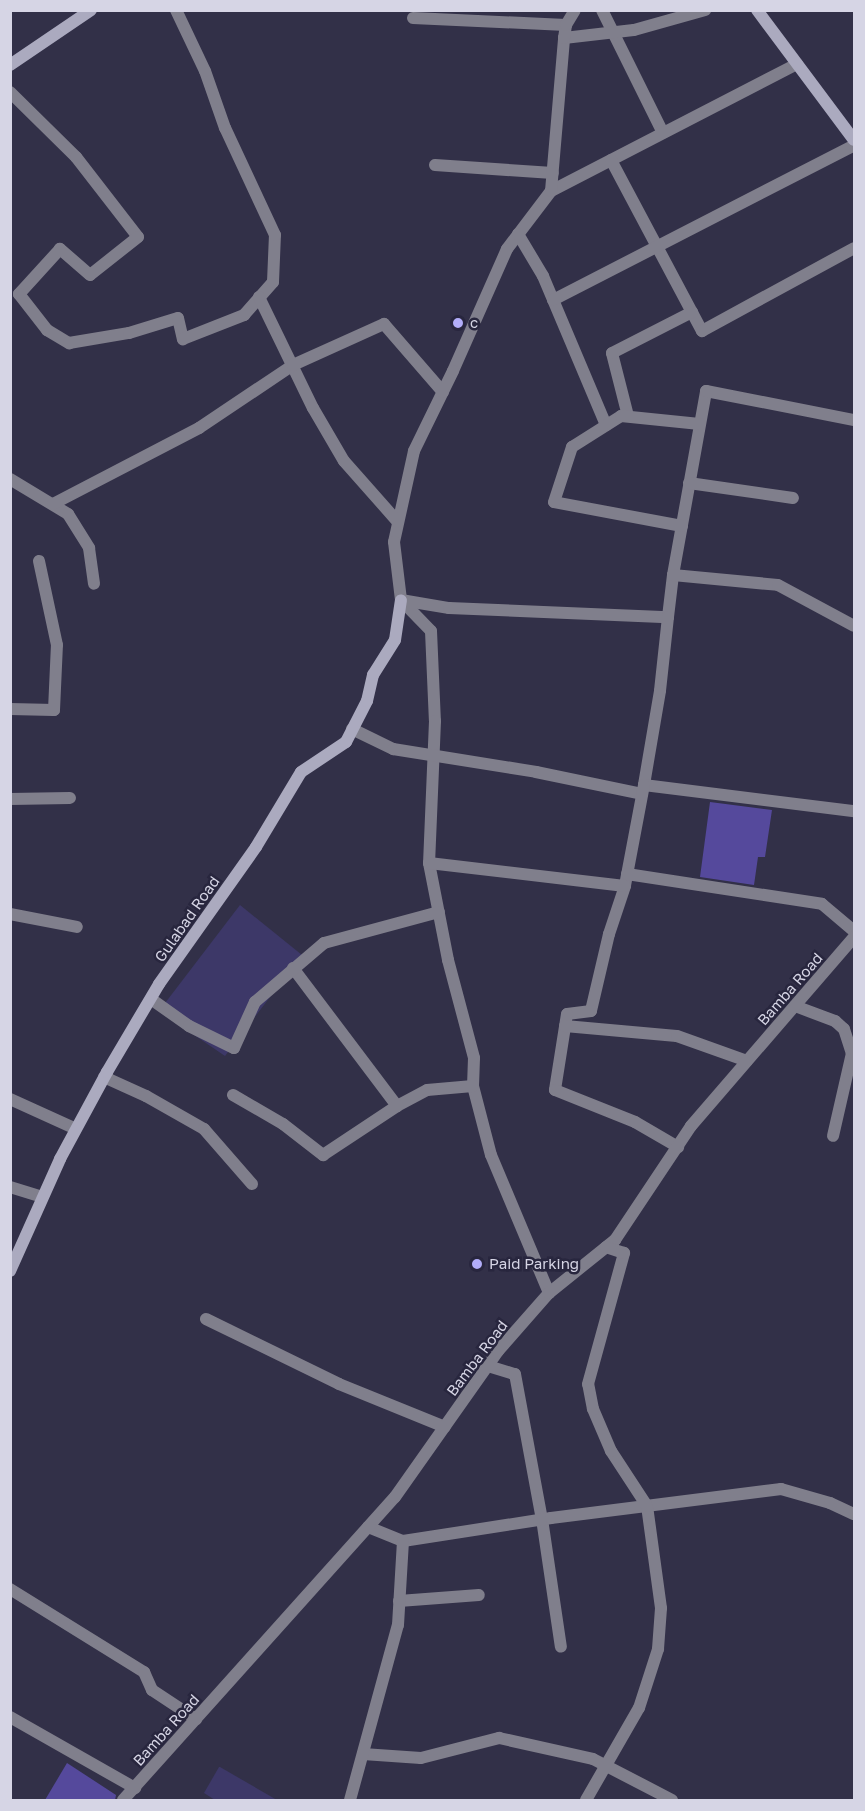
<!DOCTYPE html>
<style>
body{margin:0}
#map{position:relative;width:865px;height:1811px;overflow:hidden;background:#323048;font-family:"Golos Text",sans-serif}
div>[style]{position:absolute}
.green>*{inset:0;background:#3d3868}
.building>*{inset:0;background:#55499c}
.street>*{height:12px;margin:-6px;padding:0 6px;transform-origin:6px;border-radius:6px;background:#807f8c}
.secondary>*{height:12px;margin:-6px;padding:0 6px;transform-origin:6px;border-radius:6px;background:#abaabf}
.dots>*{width:16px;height:16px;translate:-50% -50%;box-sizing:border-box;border:3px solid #28263e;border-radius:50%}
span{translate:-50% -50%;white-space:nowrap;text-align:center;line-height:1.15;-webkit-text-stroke:5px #28263e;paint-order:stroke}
.poi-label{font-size:15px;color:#d6d5e5}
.left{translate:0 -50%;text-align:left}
.street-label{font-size:15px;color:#d6d5e5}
.frame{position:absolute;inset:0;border:12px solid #d6d5e5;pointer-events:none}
</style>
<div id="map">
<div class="green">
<div style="clip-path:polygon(240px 905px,302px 955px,225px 1056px,159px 1011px)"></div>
<div style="clip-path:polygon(219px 1767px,220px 1767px,277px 1800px,215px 1800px,204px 1793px)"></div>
</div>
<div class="building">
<div style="clip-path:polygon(710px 802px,772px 810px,765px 857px,758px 857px,754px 885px,700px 877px)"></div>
<div style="clip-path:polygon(67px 1763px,116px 1795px,115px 1800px,45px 1800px)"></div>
</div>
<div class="street">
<div style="left:602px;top:10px;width:137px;rotate:63.6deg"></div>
<div style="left:413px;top:18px;width:153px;rotate:2.6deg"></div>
<div style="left:564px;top:38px;width:70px;rotate:-6.5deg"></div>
<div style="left:634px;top:30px;width:74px;rotate:-15.7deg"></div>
<div style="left:797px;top:64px;width:277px;rotate:152.7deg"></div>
<div style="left:551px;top:191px;width:73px;rotate:127.2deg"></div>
<div style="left:507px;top:249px;width:133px;rotate:113.9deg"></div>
<div style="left:453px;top:371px;width:89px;rotate:116deg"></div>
<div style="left:414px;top:451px;width:93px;rotate:102.4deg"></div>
<div style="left:394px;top:542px;width:58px;rotate:83.1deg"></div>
<div style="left:401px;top:600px;width:49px;rotate:9.5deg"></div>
<div style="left:449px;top:608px;width:219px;rotate:2.4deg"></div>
<div style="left:668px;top:617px;width:42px;rotate:-83.2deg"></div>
<div style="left:673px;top:575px;width:187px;rotate:-79.8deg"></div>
<div style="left:706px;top:391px;width:151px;rotate:11.1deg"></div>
<div style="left:10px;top:92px;width:93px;rotate:44.6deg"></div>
<div style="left:76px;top:157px;width:101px;rotate:52.2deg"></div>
<div style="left:138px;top:237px;width:61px;rotate:141.6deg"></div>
<div style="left:90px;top:275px;width:40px;rotate:-139deg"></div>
<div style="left:60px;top:249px;width:61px;rotate:132.3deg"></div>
<div style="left:19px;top:294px;width:46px;rotate:52.1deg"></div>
<div style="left:47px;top:330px;width:26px;rotate:31deg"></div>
<div style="left:69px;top:343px;width:61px;rotate:-9.5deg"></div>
<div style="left:129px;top:333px;width:51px;rotate:-17deg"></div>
<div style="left:178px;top:318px;width:22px;rotate:77deg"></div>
<div style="left:183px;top:339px;width:66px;rotate:-21.5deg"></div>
<div style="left:244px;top:315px;width:44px;rotate:-48.7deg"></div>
<div style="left:273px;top:282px;width:47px;rotate:-87.6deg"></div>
<div style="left:275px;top:235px;width:118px;rotate:-115deg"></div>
<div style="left:225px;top:128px;width:60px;rotate:-109.3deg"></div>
<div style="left:205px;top:71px;width:68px;rotate:-115.4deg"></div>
<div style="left:611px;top:160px;width:194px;rotate:62deg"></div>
<div style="left:702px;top:331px;width:173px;rotate:-28.6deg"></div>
<div style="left:435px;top:165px;width:118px;rotate:3.9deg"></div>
<div style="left:551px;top:191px;width:154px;rotate:-85.1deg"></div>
<div style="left:564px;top:38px;width:13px;rotate:-81deg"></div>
<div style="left:566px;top:25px;width:17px;rotate:-59deg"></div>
<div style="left:518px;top:234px;width:49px;rotate:59.2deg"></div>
<div style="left:543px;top:276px;width:162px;rotate:67.1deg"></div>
<div style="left:259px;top:297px;width:123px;rotate:64.1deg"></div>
<div style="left:313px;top:408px;width:61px;rotate:59.7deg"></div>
<div style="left:344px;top:461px;width:81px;rotate:48.5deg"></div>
<div style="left:553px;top:300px;width:339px;rotate:-27.2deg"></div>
<div style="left:628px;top:416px;width:65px;rotate:-104.3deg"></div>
<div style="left:612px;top:353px;width:90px;rotate:-27.1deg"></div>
<div style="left:10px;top:479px;width:68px;rotate:31.1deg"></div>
<div style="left:68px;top:514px;width:40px;rotate:58deg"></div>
<div style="left:89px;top:548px;width:36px;rotate:82deg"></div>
<div style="left:689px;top:483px;width:105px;rotate:8.2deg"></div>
<div style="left:53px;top:504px;width:165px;rotate:-27.5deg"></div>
<div style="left:199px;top:428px;width:113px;rotate:-33.8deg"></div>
<div style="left:293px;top:365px;width:100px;rotate:-24.3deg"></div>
<div style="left:384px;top:324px;width:90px;rotate:49.1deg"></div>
<div style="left:682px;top:526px;width:130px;rotate:-169.4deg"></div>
<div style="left:554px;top:502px;width:58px;rotate:-71.9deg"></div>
<div style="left:572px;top:447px;width:58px;rotate:-32.3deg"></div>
<div style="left:621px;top:416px;width:79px;rotate:5.8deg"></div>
<div style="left:673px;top:575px;width:105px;rotate:5.4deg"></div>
<div style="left:778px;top:585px;width:86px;rotate:28.3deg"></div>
<div style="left:401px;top:600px;width:43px;rotate:45.9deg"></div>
<div style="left:431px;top:631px;width:90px;rotate:87.5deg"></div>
<div style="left:435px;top:721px;width:142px;rotate:92.4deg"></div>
<div style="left:429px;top:863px;width:99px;rotate:78.9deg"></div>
<div style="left:448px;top:960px;width:101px;rotate:75.1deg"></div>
<div style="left:474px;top:1058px;width:28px;rotate:92deg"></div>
<div style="left:473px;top:1086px;width:71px;rotate:75.4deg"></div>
<div style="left:491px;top:1155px;width:150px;rotate:67.2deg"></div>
<div style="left:668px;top:617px;width:74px;rotate:96.2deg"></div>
<div style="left:660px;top:691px;width:95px;rotate:99.7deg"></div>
<div style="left:644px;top:785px;width:212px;rotate:7.1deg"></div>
<div style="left:10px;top:709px;width:44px;rotate:1.3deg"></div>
<div style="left:54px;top:710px;width:65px;rotate:-87.4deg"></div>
<div style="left:57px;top:645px;width:86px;rotate:-102.1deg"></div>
<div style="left:352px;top:729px;width:46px;rotate:26deg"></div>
<div style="left:393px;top:749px;width:145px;rotate:9.1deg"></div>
<div style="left:536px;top:772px;width:108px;rotate:11.7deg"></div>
<div style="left:644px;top:785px;width:103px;rotate:100.7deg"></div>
<div style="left:625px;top:886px;width:51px;rotate:108.4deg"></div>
<div style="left:609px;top:934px;width:79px;rotate:103.2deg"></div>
<div style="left:591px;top:1011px;width:24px;rotate:173deg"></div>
<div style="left:567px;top:1014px;width:77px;rotate:99deg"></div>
<div style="left:555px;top:1090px;width:86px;rotate:21.8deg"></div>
<div style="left:635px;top:1122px;width:50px;rotate:30.2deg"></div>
<div style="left:10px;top:799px;width:60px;rotate:-1deg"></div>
<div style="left:429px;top:863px;width:197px;rotate:6.7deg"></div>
<div style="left:627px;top:874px;width:197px;rotate:8.7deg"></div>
<div style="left:822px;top:904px;width:42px;rotate:40.2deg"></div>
<div style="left:10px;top:914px;width:68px;rotate:11deg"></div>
<div style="left:293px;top:968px;width:173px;rotate:53deg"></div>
<div style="left:397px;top:1106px;width:34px;rotate:-28deg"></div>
<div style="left:427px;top:1090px;width:46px;rotate:-5deg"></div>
<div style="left:151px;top:999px;width:47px;rotate:35.4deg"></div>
<div style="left:189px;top:1026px;width:50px;rotate:26.1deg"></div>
<div style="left:234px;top:1048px;width:51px;rotate:-65.5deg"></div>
<div style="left:255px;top:1002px;width:91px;rotate:-40.5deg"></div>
<div style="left:324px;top:943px;width:119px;rotate:-15.1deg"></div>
<div style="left:795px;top:1006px;width:43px;rotate:20.6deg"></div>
<div style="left:835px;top:1021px;width:12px;rotate:42deg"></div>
<div style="left:844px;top:1029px;width:25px;rotate:72deg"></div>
<div style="left:852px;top:1053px;width:85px;rotate:102.9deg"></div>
<div style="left:565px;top:1026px;width:112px;rotate:5.1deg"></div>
<div style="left:677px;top:1036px;width:74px;rotate:19.7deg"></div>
<div style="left:104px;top:1077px;width:46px;rotate:24.3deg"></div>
<div style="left:146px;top:1096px;width:67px;rotate:29.6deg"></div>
<div style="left:204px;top:1129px;width:73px;rotate:48.9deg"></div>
<div style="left:233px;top:1095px;width:58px;rotate:30.1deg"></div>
<div style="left:283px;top:1124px;width:51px;rotate:37.8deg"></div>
<div style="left:323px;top:1155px;width:89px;rotate:-33.5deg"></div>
<div style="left:10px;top:1099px;width:72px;rotate:24.4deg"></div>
<div style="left:10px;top:1187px;width:34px;rotate:17deg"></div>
<div style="left:206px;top:1319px;width:148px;rotate:26deg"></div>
<div style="left:339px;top:1384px;width:114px;rotate:22.1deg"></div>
<div style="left:488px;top:1366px;width:28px;rotate:17deg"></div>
<div style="left:515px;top:1374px;width:147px;rotate:79.5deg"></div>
<div style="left:542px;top:1519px;width:129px;rotate:81.6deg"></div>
<div style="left:368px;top:1527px;width:38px;rotate:22deg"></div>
<div style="left:403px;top:1541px;width:150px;rotate:-8.8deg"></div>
<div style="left:551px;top:1518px;width:232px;rotate:-7.2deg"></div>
<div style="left:781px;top:1489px;width:51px;rotate:15.9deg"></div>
<div style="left:830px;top:1503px;width:26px;rotate:25deg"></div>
<div style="left:10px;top:1589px;width:158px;rotate:31.8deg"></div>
<div style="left:144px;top:1672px;width:20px;rotate:66deg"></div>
<div style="left:152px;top:1690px;width:53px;rotate:33.4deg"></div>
<div style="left:399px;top:1601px;width:80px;rotate:-4.3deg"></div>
<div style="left:10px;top:1717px;width:144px;rotate:29.6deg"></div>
<div style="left:363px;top:1754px;width:58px;rotate:3.9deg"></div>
<div style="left:421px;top:1758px;width:81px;rotate:-14.4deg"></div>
<div style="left:499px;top:1738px;width:96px;rotate:12.6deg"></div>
<div style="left:593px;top:1759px;width:89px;rotate:27.4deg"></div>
<div style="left:123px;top:1800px;width:407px;rotate:-48.1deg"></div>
<div style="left:395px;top:1497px;width:179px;rotate:-54.8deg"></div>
<div style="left:498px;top:1351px;width:77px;rotate:-48.7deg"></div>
<div style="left:549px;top:1293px;width:85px;rotate:-38.8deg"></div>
<div style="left:615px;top:1240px;width:137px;rotate:-56.3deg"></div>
<div style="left:691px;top:1126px;width:250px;rotate:-49.2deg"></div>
<div style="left:350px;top:1800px;width:181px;rotate:-74.7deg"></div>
<div style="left:398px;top:1625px;width:84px;rotate:-86.6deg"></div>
<div style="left:586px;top:1800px;width:106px;rotate:-60.1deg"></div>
<div style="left:639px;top:1708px;width:62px;rotate:-72.1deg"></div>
<div style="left:658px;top:1649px;width:41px;rotate:-85.8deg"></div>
<div style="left:661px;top:1608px;width:103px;rotate:-97.8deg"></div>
<div style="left:647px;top:1506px;width:66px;rotate:-123.2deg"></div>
<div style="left:611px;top:1451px;width:46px;rotate:-113.2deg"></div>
<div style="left:593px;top:1409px;width:25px;rotate:-101deg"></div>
<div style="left:588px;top:1384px;width:136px;rotate:-74.6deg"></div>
<div style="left:624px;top:1253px;width:19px;rotate:-162deg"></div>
</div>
<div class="secondary">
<div style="left:757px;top:10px;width:162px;rotate:53.3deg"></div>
<div style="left:10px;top:65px;width:98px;rotate:-34.2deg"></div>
<div style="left:10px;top:1271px;width:123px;rotate:-65.9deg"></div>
<div style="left:60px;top:1159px;width:99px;rotate:-61.6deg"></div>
<div style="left:107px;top:1072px;width:102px;rotate:-59.4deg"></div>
<div style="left:159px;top:984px;width:168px;rotate:-54.7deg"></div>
<div style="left:256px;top:847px;width:87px;rotate:-59deg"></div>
<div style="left:301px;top:772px;width:54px;rotate:-33.7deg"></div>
<div style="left:346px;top:742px;width:46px;rotate:-62.9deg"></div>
<div style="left:367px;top:701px;width:27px;rotate:-77deg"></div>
<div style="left:373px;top:675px;width:41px;rotate:-57.8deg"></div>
<div style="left:395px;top:640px;width:40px;rotate:-81.5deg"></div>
</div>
<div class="dots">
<div style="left:458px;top:323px;background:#b2adf9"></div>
<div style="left:477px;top:1264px;background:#b2adf9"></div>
</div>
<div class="poi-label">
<span class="left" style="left:470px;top:323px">c</span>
<span class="left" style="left:489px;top:1264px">Paid Parking</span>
</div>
<div class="street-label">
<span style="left:187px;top:919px;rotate:-55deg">Gulabad Road</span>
<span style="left:790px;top:989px;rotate:-49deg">Bamba Road</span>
<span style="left:477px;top:1358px;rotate:-53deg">Bamba Road</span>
<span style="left:166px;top:1730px;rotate:-48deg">Bamba Road</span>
</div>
<div class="frame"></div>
</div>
